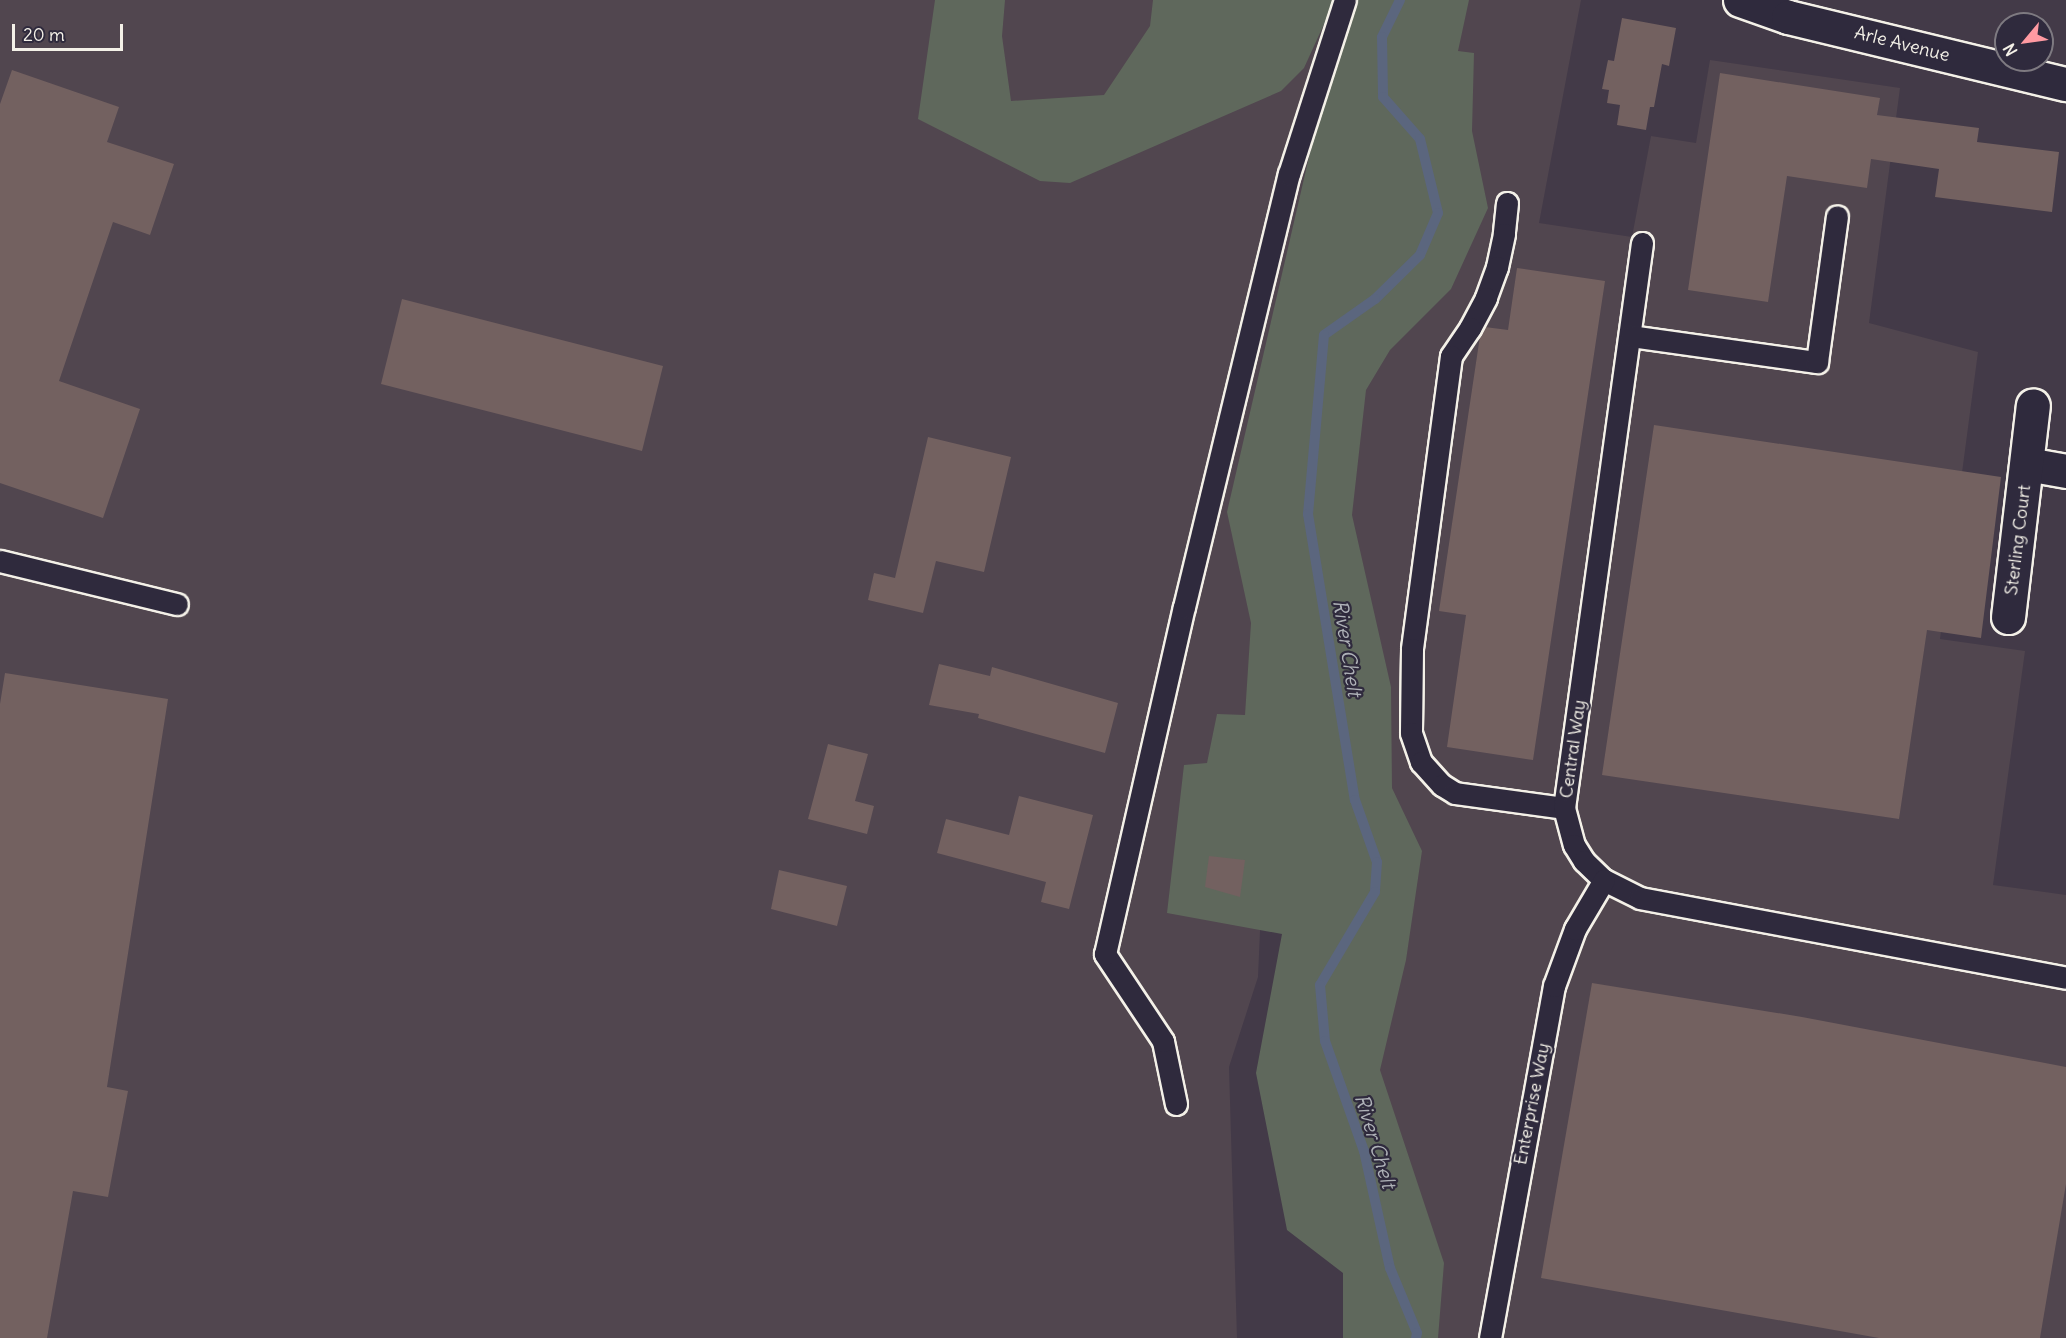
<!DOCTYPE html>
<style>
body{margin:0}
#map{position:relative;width:2066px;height:1338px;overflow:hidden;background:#433a48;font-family:Delius,sans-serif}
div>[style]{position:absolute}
.built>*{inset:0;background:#51464f}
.green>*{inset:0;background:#5f685c}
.stream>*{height:10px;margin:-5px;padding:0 5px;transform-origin:5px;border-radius:5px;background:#5b667e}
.building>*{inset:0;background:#736160}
.roads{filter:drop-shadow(2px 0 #f4f1e8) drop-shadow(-2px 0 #f4f1e8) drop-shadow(0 2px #f4f1e8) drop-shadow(0 -2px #f4f1e8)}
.lane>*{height:21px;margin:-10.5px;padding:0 10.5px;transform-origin:10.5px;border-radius:10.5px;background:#2f2a3d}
.street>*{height:33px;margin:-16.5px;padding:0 16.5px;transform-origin:16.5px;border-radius:16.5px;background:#2f2a3d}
span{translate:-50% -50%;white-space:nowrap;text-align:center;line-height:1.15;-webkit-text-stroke:4.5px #2f2a3d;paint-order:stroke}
.street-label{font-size:18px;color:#f4f1e8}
.water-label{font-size:20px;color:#afb2b8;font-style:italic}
.north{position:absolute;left:1994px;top:12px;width:60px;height:60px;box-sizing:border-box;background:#2f2a3d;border:2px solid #7e7a81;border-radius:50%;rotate:241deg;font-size:16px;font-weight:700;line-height:24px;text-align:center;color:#f4f1e8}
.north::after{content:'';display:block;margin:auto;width:21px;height:27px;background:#ff9aa2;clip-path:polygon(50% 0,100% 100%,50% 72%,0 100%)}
.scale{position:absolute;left:12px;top:24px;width:111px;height:27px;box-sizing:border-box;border:3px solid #f4f1e8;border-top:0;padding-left:8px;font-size:18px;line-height:21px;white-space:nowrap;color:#f4f1e8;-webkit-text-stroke:4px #2f2a3d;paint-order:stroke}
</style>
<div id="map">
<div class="built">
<div style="clip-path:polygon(0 0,1339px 0,1315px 131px,1265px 626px,1267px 770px,1258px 977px,1229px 1067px,1237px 1338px,0 1338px)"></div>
<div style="clip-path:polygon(1408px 0,1581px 0,1539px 223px,1632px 237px,1651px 136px,1696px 143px,1710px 60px,1900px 88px,1869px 323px,1978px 352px,1940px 639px,2025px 651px,1993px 885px,2066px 895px,2066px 1338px,1422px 1338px,1368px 1149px,1318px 532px)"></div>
</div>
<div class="green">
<div style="clip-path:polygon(935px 0,1005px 0,1002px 36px,1011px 101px,1104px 95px,1150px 26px,1153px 0,1335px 0,1304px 68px,1281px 91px,1070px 183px,1040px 181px,918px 119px)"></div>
<div style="clip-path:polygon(1345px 0,1469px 0,1458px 51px,1474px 53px,1472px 131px,1488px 208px,1451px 289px,1390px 350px,1366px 390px,1352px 515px,1391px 687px,1392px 788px,1422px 851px,1406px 960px,1380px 1070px,1444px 1263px,1438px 1338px,1343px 1338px,1343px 1273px,1287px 1230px,1256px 1073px,1282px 934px,1167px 913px,1184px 765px,1207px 763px,1217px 714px,1245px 715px,1251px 623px,1227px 512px,1315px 131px,1330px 47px)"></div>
</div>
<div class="stream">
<div style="left:1400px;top:0;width:41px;rotate:115.9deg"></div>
<div style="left:1382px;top:37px;width:60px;rotate:89deg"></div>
<div style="left:1383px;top:97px;width:56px;rotate:48.6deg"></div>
<div style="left:1420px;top:139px;width:76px;rotate:76.3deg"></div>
<div style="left:1438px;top:213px;width:46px;rotate:113.2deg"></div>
<div style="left:1420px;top:255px;width:63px;rotate:135.6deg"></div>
<div style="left:1375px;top:299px;width:62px;rotate:144.8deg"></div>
<div style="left:1324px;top:335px;width:180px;rotate:95.1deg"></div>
<div style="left:1308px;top:514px;width:290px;rotate:80.7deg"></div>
<div style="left:1355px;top:800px;width:66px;rotate:70.5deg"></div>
<div style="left:1377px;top:862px;width:30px;rotate:94deg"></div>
<div style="left:1375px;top:892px;width:108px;rotate:120.6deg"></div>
<div style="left:1320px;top:985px;width:56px;rotate:84.9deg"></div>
<div style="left:1325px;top:1041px;width:117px;rotate:70.5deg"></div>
<div style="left:1364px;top:1151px;width:120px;rotate:77.5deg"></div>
<div style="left:1390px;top:1268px;width:70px;rotate:67.4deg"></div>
<div style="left:1417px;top:1333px;width:5px;rotate:101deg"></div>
</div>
<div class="building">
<div style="clip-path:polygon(1622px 18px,1676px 28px,1669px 66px,1662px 64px,1654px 107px,1650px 107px,1646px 130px,1617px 125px,1620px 105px,1607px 103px,1609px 90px,1602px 89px,1608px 60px,1614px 61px)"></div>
<div style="clip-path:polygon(12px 70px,119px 107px,107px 142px,174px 164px,150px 235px,113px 222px,59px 381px,140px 409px,103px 518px,0 483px,0 104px)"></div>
<div style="clip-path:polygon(1720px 73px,1880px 98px,1877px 115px,1979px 128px,1977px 142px,2059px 152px,2052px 212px,1935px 197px,1939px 169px,1871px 159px,1867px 188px,1787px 176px,1768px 302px,1688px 290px)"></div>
<div style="clip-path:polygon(1517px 268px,1605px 281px,1533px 760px,1447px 747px,1466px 615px,1439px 611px,1480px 336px,1485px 327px,1508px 330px)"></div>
<div style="clip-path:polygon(402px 299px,663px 366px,642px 451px,381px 384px)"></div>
<div style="clip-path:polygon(1654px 425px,2001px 477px,1981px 638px,1927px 630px,1899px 819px,1602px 775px)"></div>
<div style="clip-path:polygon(928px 437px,1011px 457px,984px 572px,936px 561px,923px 613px,868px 600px,874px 573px,895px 578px)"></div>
<div style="clip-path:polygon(939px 664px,990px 676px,992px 667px,1118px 703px,1105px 753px,978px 718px,979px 714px,929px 705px)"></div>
<div style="clip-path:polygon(5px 673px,168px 699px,107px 1087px,128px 1091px,108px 1197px,73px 1191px,47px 1338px,0 1338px,0 704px)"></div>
<div style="clip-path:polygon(828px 744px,868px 754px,855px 801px,874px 806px,867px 834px,808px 819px)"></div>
<div style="clip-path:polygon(1019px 796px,1093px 815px,1069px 909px,1041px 902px,1046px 882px,937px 853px,946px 819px,1009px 835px)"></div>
<div style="clip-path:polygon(1209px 856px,1245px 860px,1240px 897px,1205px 887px)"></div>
<div style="clip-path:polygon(779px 870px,847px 886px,837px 926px,771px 909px)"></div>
<div style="clip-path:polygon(1592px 983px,1802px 1017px,2066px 1067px,2066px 1184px,2040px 1338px,1879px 1338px,1541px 1278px)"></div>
</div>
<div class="roads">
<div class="lane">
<div style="left:1507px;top:203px;width:31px;rotate:96deg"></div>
<div style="left:1504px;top:234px;width:34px;rotate:102deg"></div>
<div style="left:1497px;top:267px;width:33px;rotate:110deg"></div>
<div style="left:1486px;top:298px;width:34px;rotate:118deg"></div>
<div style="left:1470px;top:328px;width:34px;rotate:124deg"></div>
<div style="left:1451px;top:356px;width:296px;rotate:97.6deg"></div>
<div style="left:1412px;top:649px;width:84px;rotate:90.7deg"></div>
<div style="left:1411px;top:733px;width:31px;rotate:71deg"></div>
<div style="left:1421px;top:762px;width:31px;rotate:48deg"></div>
<div style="left:1442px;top:785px;width:15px;rotate:32deg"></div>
<div style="left:1455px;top:793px;width:110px;rotate:7.8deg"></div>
<div style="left:1642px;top:243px;width:570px;rotate:97.86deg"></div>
<div style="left:1564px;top:808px;width:38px;rotate:75deg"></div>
<div style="left:1574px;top:845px;width:19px;rotate:58deg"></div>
<div style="left:1584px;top:861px;width:28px;rotate:44deg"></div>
<div style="left:1604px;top:880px;width:40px;rotate:26.6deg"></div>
<div style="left:1640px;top:898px;width:433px;rotate:10.6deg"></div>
<div style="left:1631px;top:336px;width:188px;rotate:8deg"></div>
<div style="left:1817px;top:362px;width:147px;rotate:-82.2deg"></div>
<div style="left:0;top:561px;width:182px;rotate:13.7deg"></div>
<div style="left:1176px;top:1104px;width:64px;rotate:-101.7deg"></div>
<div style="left:1163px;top:1041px;width:105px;rotate:-123.7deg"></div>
<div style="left:1105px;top:954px;width:356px;rotate:-77.2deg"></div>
<div style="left:1184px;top:607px;width:446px;rotate:-76.4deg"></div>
<div style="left:1289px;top:174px;width:183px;rotate:-72.2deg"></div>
<div style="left:1490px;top:1338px;width:358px;rotate:-79.7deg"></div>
<div style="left:1554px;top:986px;width:61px;rotate:-69.8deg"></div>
<div style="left:1575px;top:929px;width:57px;rotate:-59.4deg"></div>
</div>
<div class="street">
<div style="left:1740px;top:0;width:51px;rotate:19.5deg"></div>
<div style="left:1788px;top:17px;width:286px;rotate:13.6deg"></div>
<div style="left:2027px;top:464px;width:40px;rotate:10deg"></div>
<div style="left:2008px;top:617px;width:213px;rotate:-83.3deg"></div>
</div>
</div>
<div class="street-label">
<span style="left:1902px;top:44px;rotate:14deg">Arle Avenue</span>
<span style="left:2018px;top:540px;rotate:-83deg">Sterling Court</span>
<span style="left:1573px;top:749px;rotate:-82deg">Central Way</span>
<span style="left:1532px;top:1104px;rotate:-79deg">Enterprise Way</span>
</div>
<div class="water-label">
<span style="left:1348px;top:648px;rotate:81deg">River Chelt</span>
<span style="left:1376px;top:1141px;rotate:73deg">River Chelt</span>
</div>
<div class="north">N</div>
<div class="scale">20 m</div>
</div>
